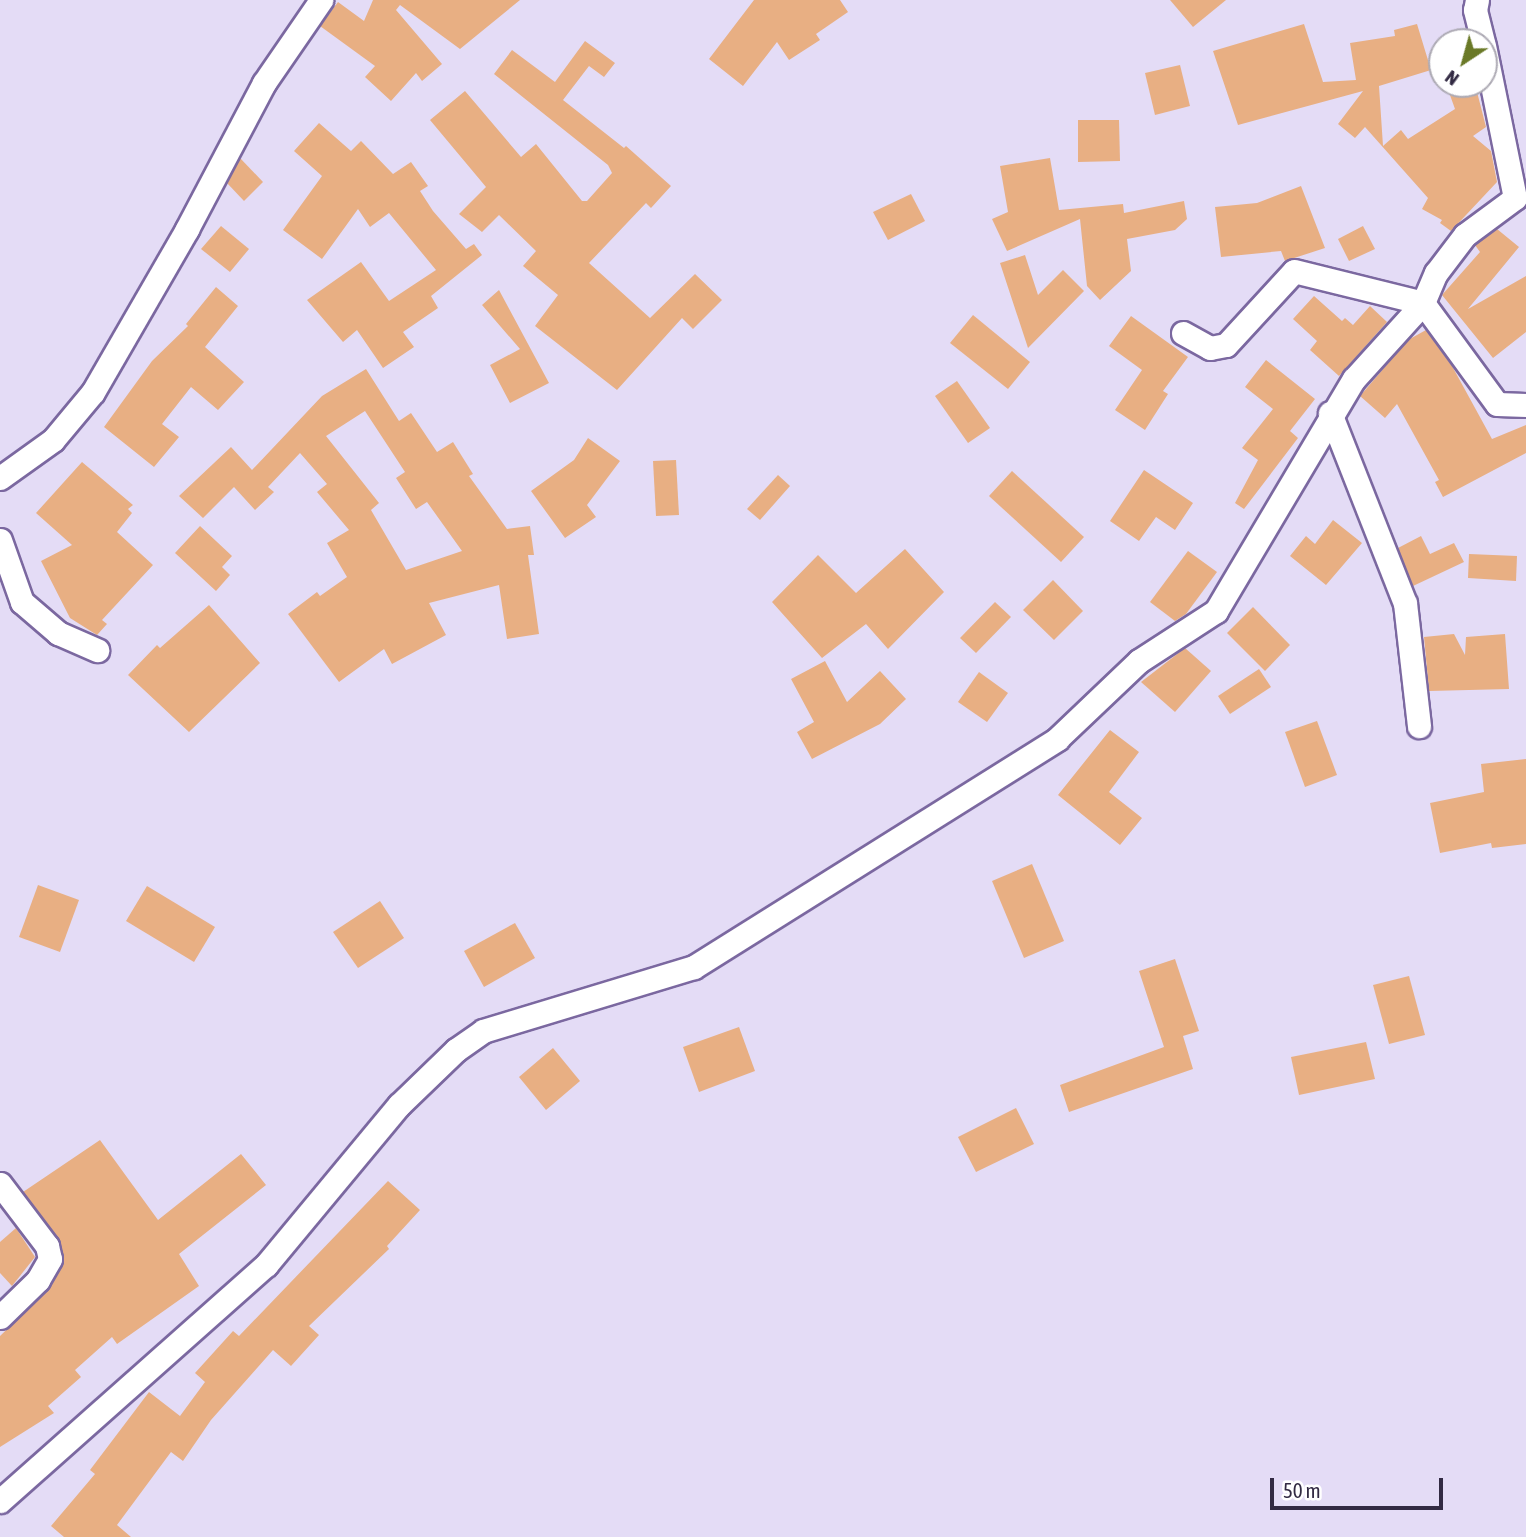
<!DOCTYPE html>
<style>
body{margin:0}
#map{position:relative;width:1526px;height:1537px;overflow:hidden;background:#e4dcf6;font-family:"Asap Condensed",sans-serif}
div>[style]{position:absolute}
.building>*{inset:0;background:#e8af83}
.roads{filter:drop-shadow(2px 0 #7b68a0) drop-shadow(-2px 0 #7b68a0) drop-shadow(0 2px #7b68a0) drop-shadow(0 -2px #7b68a0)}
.street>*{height:23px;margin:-11.5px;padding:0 11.5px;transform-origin:11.5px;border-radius:11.5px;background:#fff}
span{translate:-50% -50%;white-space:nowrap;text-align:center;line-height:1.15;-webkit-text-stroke:6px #fff;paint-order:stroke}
.north{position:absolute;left:1428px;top:28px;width:70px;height:70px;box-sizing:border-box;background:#fff;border:2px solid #adaab4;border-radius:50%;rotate:216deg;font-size:19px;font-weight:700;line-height:28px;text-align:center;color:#322a43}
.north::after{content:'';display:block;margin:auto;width:24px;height:32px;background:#6a7927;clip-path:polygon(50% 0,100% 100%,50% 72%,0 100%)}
.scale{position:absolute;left:1270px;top:1478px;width:173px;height:32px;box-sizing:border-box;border:4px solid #322a43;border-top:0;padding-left:9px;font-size:21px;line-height:24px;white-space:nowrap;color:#322a43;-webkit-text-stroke:5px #fff;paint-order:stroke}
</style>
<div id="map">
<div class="building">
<div style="clip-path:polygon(373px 0,520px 0,460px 49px,400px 5px,396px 10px,442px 64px,422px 81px,416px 73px,391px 101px,365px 77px,375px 66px,320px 26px,338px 2px,364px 21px)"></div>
<div style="clip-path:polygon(754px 0,840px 0,848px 12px,816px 34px,820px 40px,789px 60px,777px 42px,743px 86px,709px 59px)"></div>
<div style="clip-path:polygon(1170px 0,1226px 0,1193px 27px)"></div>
<div style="clip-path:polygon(1304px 24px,1323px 82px,1356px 80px,1350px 43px,1395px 36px,1394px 30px,1417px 24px,1431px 70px,1379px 86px,1383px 146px,1401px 130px,1408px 139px,1455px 109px,1446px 84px,1475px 84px,1486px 127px,1473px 136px,1491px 151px,1497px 182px,1451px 231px,1440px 223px,1442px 220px,1422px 209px,1428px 198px,1365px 127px,1355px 138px,1338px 124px,1363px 91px,1238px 125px,1213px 51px)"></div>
<div style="clip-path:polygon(585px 41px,615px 63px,604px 77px,589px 66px,563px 100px,624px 148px,626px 146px,671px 186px,651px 208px,646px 203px,589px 263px,650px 318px,695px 274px,722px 300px,693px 329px,682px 318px,617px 390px,535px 326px,558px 295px,523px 266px,536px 251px,499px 215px,482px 232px,459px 214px,486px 187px,430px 120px,465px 91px,521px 157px,536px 144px,582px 201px,587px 201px,612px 173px,608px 165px,494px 74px,512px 50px,555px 82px)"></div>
<div style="clip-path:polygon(1180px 65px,1190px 106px,1155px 115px,1145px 73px)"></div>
<div style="clip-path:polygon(1078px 120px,1119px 120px,1120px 161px,1078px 162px)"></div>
<div style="clip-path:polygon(319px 123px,351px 151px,361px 141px,393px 174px,411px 162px,428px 186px,420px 191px,433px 211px,466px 249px,474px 244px,482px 255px,431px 296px,438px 308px,403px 332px,414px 347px,383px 368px,357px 330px,343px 342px,307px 300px,361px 262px,389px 301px,436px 270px,389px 213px,370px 227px,358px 209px,322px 259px,283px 230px,322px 176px,294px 151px)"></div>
<div style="clip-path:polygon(240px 158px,263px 182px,244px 201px,227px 183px)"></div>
<div style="clip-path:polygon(1050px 158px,1059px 210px,1123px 204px,1124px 213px,1184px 201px,1187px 219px,1175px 230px,1127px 239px,1131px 271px,1100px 300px,1087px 286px,1080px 219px,1007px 251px,992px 219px,1008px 212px,1000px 166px)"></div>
<div style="clip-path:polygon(1301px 186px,1325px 248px,1285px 261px,1281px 251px,1221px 257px,1215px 207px,1257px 203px)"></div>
<div style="clip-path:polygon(911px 194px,925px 221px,888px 240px,873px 212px)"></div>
<div style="clip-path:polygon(221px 226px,249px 249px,230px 272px,201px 249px)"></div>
<div style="clip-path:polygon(1363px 226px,1375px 249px,1349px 261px,1338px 239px)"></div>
<div style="clip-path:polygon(1497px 229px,1519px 247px,1468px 309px,1526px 276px,1526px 332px,1493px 358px,1442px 295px,1480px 252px,1475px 245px)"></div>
<div style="clip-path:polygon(1025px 255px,1038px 295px,1063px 270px,1084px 291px,1028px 348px,1000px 263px)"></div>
<div style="clip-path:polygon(216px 287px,238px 306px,205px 347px,244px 382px,218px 410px,191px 387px,162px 424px,179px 437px,154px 467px,104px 427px,152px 361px,188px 326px,186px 324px)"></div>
<div style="clip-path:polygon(499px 290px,549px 383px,510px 403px,490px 365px,520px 349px,482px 305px)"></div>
<div style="clip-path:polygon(1314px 296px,1342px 321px,1345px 318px,1353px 325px,1370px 306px,1387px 322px,1339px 376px,1310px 350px,1317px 341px,1293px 319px)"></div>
<div style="clip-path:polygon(973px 315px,1030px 362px,1008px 389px,950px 343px)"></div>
<div style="clip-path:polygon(1131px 316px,1188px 357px,1163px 391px,1168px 394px,1145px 430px,1115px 410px,1142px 370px,1109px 346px)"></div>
<div style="clip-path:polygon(1426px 330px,1452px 366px,1492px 439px,1526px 425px,1526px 453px,1443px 497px,1435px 482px,1439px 480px,1397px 404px,1385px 418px,1360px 396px,1408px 340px)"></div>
<div style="clip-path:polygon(1266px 360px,1315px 399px,1290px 431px,1298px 438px,1244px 509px,1235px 503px,1258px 460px,1242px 448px,1273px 409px,1245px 387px)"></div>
<div style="clip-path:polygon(evenodd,366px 369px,399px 421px,411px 413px,437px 452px,453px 442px,473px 474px,469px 476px,507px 529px,530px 526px,534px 555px,528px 555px,539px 634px,507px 639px,499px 585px,429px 603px,446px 635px,392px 664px,384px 649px,339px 682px,288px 614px,317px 592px,320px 596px,347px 577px,327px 543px,349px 530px,317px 492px,327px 484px,300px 453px,268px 487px,274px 492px,255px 510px,234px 487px,203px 518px,179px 496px,231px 447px,252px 470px,322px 396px,366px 369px,365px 411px,405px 472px,396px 478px,416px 509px,427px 502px,462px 551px,406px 570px,371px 510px,379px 503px,326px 436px,365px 411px)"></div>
<div style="clip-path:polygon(957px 381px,990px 428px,968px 443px,935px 396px)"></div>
<div style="clip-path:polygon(588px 438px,620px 461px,587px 505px,596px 517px,565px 538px,531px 491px,574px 460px)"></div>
<div style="clip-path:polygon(676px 460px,679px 515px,656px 516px,653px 461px)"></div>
<div style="clip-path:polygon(82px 462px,133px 505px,128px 509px,132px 513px,117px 532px,153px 565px,102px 620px,107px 624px,97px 635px,70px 618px,41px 561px,72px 545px,36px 513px)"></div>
<div style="clip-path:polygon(1144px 470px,1193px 503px,1175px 530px,1156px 517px,1139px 541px,1110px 521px)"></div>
<div style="clip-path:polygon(1012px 471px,1084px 537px,1061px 562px,989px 496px)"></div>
<div style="clip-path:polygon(778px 475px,790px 486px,760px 520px,747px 509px)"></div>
<div style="clip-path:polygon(1333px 520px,1362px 543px,1326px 585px,1290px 556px,1306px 536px,1315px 544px)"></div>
<div style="clip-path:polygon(200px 526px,232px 556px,222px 567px,230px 575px,216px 591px,175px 553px)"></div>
<div style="clip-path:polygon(1421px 536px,1430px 554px,1454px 543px,1464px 562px,1413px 586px,1398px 548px)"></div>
<div style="clip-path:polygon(905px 549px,944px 592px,888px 649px,866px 624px,822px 658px,772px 602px,818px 555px,856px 593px)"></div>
<div style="clip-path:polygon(1188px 551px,1217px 572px,1186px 614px,1175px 621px,1150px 602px)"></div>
<div style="clip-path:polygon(1469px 554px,1517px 556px,1516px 581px,1468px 578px)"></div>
<div style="clip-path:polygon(1053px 580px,1083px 611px,1054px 640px,1023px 610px)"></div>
<div style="clip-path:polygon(995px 602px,1011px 617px,976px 653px,960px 638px)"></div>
<div style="clip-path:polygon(209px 605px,260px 663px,189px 732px,128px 675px,157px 645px,160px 648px)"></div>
<div style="clip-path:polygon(1253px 607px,1290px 645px,1265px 671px,1227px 633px)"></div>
<div style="clip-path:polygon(1454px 634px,1465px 655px,1466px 637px,1505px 634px,1509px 689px,1429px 691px,1424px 637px)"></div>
<div style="clip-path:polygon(1185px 648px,1211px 671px,1175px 712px,1141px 682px)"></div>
<div style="clip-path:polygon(825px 661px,847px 702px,880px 671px,906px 699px,880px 724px,812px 759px,797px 732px,814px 722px,791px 679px)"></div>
<div style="clip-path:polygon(1259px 669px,1271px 687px,1230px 714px,1218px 696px)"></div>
<div style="clip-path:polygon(979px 672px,1008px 693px,987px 722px,958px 702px)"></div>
<div style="clip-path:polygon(1317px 721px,1337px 775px,1305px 787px,1285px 732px)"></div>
<div style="clip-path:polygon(1110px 730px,1139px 752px,1109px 792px,1142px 818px,1120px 845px,1058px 795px)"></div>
<div style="clip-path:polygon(1526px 759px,1526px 844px,1492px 848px,1491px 843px,1440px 853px,1430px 803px,1484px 792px,1481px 764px)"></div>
<div style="clip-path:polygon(1032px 864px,1064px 941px,1024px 958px,992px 881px)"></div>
<div style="clip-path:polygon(38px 885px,79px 900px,60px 952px,19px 937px)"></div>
<div style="clip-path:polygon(147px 886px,215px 927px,194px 962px,126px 921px)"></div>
<div style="clip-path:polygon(380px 901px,404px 938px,358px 968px,333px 932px)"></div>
<div style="clip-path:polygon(515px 923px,535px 958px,484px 987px,464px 951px)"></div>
<div style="clip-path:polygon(1175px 959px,1199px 1031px,1183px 1036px,1193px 1069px,1069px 1112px,1060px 1085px,1164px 1047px,1139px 971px)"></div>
<div style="clip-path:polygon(1409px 976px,1425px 1035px,1389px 1044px,1373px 985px)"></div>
<div style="clip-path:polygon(739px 1027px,755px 1071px,699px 1092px,683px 1047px)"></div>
<div style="clip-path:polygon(1366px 1042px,1375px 1079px,1299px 1095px,1291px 1057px)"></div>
<div style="clip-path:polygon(553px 1048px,580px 1081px,546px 1110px,519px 1077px)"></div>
<div style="clip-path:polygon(1016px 1108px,1034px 1144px,976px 1172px,958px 1137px)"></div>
<div style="clip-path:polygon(100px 1140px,158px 1220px,241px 1154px,266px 1185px,179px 1254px,199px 1286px,117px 1344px,112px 1337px,75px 1370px,81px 1377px,48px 1406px,54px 1413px,0 1447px,0 1336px,48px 1290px,64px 1257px,58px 1238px,23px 1192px)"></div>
<div style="clip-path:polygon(388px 1181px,420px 1210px,387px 1246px,389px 1249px,309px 1326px,319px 1335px,291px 1366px,273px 1350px,211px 1420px,183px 1461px,171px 1452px,117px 1525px,131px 1537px,64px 1537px,51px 1526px,95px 1474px,90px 1470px,149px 1392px,180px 1416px,205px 1382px,195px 1373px,233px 1331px,239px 1336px)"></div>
<div style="clip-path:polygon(16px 1228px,35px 1257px,12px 1286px,0 1273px,0 1242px)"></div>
</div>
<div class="roads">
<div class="street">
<div style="left:1477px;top:0;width:10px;rotate:101deg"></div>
<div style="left:1475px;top:10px;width:33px;rotate:76deg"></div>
<div style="left:1183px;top:333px;width:31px;rotate:29deg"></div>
<div style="left:1210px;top:348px;width:16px;rotate:-11deg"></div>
<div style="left:1226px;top:345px;width:100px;rotate:-47.4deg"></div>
<div style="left:1294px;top:271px;width:133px;rotate:13.9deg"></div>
<div style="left:1423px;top:303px;width:125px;rotate:53.8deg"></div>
<div style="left:1497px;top:404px;width:29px;rotate:2deg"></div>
<div style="left:1330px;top:413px;width:204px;rotate:68.5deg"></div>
<div style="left:1405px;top:603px;width:124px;rotate:83.5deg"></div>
<div style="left:0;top:478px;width:65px;rotate:-35.6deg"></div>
<div style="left:53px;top:440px;width:62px;rotate:-50.2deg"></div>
<div style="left:93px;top:392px;width:188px;rotate:-60deg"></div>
<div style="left:187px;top:229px;width:165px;rotate:-62.2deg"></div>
<div style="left:264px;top:83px;width:101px;rotate:-55.5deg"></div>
<div style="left:0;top:540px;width:66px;rotate:70.5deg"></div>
<div style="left:22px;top:602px;width:48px;rotate:40.7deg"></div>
<div style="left:58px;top:633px;width:43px;rotate:23.6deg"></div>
<div style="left:0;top:1184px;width:78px;rotate:52.8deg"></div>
<div style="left:47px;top:1246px;width:13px;rotate:77deg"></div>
<div style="left:50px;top:1259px;width:24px;rotate:120deg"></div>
<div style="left:38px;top:1280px;width:53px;rotate:135.8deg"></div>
<div style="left:0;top:1501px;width:356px;rotate:-41.6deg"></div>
<div style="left:266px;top:1265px;width:208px;rotate:-50.3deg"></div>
<div style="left:399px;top:1105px;width:79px;rotate:-44deg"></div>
<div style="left:456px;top:1050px;width:33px;rotate:-35deg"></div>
<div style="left:483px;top:1031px;width:220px;rotate:-16.9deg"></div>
<div style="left:694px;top:967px;width:429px;rotate:-32.1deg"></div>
<div style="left:1057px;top:739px;width:113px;rotate:-43.6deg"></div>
<div style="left:1139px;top:661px;width:92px;rotate:-33deg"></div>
<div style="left:1216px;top:611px;width:270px;rotate:-59.3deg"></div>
<div style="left:1354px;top:379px;width:103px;rotate:-47.8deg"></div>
<div style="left:1423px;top:303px;width:33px;rotate:-67deg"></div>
<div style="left:1436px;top:273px;width:48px;rotate:-52.7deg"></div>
<div style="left:1465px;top:235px;width:62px;rotate:-36.5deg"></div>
<div style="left:1515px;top:198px;width:156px;rotate:-101.5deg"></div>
</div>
</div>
<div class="north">N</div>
<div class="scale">50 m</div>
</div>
